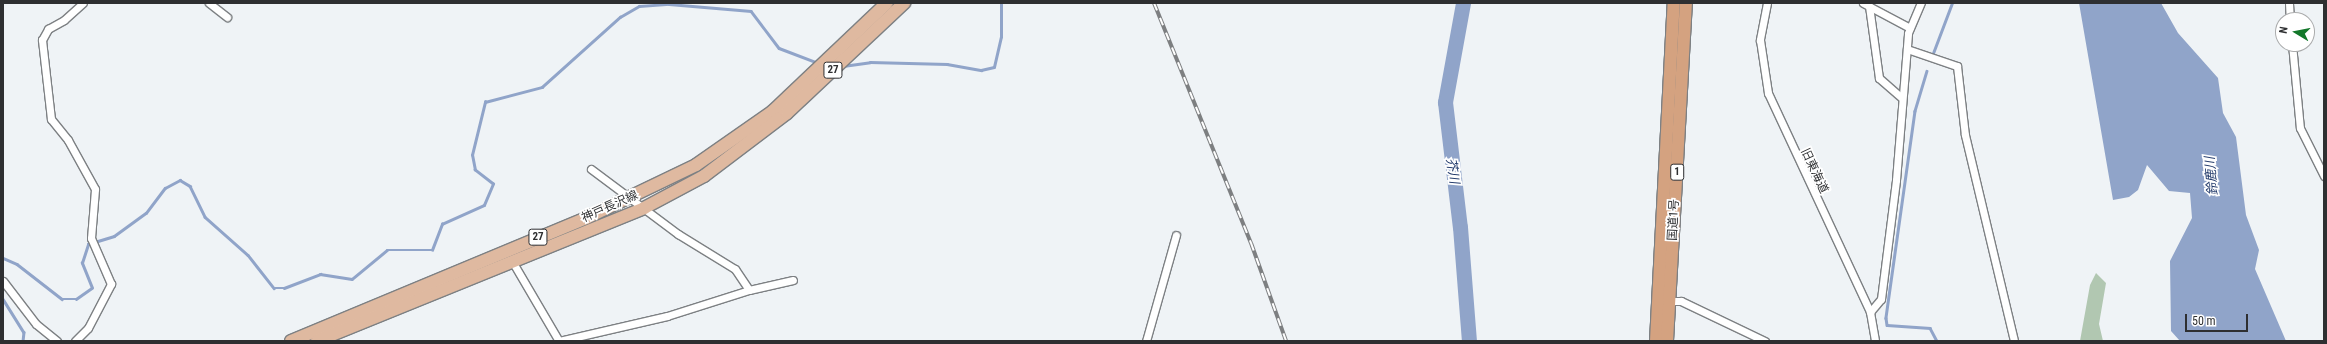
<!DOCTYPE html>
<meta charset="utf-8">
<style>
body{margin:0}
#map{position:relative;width:2327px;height:344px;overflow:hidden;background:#eff3f6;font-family:"Roboto Condensed","Noto Sans JP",sans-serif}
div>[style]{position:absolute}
.green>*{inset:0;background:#b1c7b1}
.water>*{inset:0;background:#90a4c9}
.stream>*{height:2.5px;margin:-1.25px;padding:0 1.25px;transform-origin:1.25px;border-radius:1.25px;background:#90a4c9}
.river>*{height:15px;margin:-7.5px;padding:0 7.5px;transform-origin:7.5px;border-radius:7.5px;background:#90a4c9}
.roads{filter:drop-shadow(1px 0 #7d8083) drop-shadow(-1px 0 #7d8083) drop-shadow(0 1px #7d8083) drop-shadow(0 -1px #7d8083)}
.minor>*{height:7px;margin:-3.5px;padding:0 3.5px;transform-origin:3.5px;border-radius:3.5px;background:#fff}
.primary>*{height:12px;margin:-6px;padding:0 6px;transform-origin:6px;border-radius:6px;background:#dfb9a0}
.trunk>*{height:12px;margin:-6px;padding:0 6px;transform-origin:6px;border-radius:6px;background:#d4a280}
.rail>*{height:4px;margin-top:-2px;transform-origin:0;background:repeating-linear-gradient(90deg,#fff 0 8px,#7d7f81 0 16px);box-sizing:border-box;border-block:1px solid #7d7f81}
span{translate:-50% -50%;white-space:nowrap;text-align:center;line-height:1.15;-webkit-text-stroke:3.5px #fff;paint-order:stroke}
.shield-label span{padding:1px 3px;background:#fff;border:1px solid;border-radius:3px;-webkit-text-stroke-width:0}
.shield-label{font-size:11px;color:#2e2f31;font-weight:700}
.street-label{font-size:12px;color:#2e2f31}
.water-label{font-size:13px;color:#243c6c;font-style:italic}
.frame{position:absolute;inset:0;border:4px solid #2e2f31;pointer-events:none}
.north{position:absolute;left:2275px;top:12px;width:40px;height:40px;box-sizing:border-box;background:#fff;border:1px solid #abacad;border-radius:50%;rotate:280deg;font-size:11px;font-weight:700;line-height:16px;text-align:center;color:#2e2f31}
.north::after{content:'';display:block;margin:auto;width:14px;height:18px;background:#13782a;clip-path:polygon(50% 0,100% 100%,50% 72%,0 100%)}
.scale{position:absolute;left:2185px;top:314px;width:63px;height:18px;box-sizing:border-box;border:2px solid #2e2f31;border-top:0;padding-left:5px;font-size:12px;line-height:14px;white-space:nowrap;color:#2e2f31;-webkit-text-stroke:3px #fff;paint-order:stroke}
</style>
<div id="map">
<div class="green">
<div style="clip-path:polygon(2096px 273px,2106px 283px,2099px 324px,2103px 341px,2080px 341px,2090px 285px)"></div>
</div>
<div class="water">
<div style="clip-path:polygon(2079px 3px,2161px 3px,2178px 33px,2218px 78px,2223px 113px,2236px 137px,2246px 215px,2259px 250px,2255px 269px,2286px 341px,2180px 341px,2171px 331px,2170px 261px,2192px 218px,2190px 193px,2169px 191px,2147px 165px,2138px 190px,2129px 197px,2113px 200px)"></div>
</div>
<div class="stream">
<div style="left:1932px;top:56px;width:57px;rotate:-69.3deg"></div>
<div style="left:843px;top:66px;width:27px;rotate:-8deg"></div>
<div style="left:870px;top:62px;width:77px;rotate:1.5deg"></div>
<div style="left:947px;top:64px;width:35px;rotate:10deg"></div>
<div style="left:981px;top:70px;width:13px;rotate:-13deg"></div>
<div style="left:994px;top:67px;width:31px;rotate:-77deg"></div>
<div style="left:1001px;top:37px;width:34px;rotate:-90deg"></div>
<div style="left:1927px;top:71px;width:42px;rotate:106.7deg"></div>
<div style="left:1915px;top:111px;width:209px;rotate:98deg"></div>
<div style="left:1886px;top:318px;width:7px;rotate:82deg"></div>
<div style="left:1887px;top:325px;width:43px;rotate:4deg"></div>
<div style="left:1930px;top:328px;width:15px;rotate:62deg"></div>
<div style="left:3px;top:258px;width:15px;rotate:23deg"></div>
<div style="left:17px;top:264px;width:57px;rotate:37.9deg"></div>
<div style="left:62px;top:299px;width:14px"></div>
<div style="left:76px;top:299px;width:19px;rotate:-35deg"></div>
<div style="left:92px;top:288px;width:27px;rotate:-112deg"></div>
<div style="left:82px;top:263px;width:20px;rotate:-72deg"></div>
<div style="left:88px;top:244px;width:27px;rotate:-17deg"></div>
<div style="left:114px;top:236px;width:39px;rotate:-36deg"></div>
<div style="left:146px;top:213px;width:31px;rotate:-53deg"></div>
<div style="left:165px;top:188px;width:17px;rotate:-28deg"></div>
<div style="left:180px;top:180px;width:12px;rotate:31deg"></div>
<div style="left:190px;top:186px;width:34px;rotate:64deg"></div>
<div style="left:205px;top:217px;width:57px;rotate:41.5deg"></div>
<div style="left:248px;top:255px;width:42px;rotate:51.8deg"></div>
<div style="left:274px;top:288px;width:10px"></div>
<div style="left:284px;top:288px;width:39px;rotate:-21deg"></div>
<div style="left:320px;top:274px;width:32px;rotate:9deg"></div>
<div style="left:352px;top:279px;width:45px;rotate:-39.6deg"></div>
<div style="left:387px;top:250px;width:45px"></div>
<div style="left:432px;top:250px;width:28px;rotate:-69deg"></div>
<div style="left:442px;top:224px;width:46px;rotate:-24.3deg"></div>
<div style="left:484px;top:205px;width:23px;rotate:-67deg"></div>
<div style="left:493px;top:184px;width:23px;rotate:-142deg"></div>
<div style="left:475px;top:170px;width:15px;rotate:-101deg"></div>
<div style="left:472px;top:155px;width:55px;rotate:-76.2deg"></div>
<div style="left:485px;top:102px;width:59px;rotate:-14.7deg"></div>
<div style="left:542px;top:87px;width:105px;rotate:-41.9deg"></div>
<div style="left:620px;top:17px;width:22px;rotate:-30deg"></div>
<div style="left:639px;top:6px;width:30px;rotate:-4deg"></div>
<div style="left:669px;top:4px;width:82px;rotate:4.9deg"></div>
<div style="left:751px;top:11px;width:46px;rotate:52.9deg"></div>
<div style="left:779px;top:48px;width:42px;rotate:21deg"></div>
<div style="left:3px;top:299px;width:39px;rotate:58deg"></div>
<div style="left:24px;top:332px;width:9px;rotate:96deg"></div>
</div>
<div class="river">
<div style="left:1463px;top:3px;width:101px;rotate:100.3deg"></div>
<div style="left:1445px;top:102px;width:126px;rotate:83.2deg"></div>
<div style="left:1460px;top:227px;width:114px;rotate:85.5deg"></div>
</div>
<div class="roads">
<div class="minor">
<div style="left:209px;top:3px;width:23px;rotate:38deg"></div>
<div style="left:1767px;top:3px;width:38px;rotate:101deg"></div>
<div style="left:1760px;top:40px;width:54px;rotate:81.4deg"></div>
<div style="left:1768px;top:93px;width:242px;rotate:65deg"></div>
<div style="left:1870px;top:312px;width:29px;rotate:80deg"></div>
<div style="left:1863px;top:3px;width:53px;rotate:28deg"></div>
<div style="left:2289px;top:3px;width:17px;rotate:87deg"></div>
<div style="left:1869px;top:6px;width:73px;rotate:82.1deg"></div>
<div style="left:1879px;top:78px;width:29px;rotate:41deg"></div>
<div style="left:2292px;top:44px;width:84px;rotate:84.6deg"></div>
<div style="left:2300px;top:128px;width:54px;rotate:63.4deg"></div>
<div style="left:1907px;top:49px;width:53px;rotate:18.8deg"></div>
<div style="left:1957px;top:66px;width:69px;rotate:83.4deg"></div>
<div style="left:1965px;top:135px;width:212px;rotate:76.6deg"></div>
<div style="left:591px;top:169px;width:109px;rotate:36.8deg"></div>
<div style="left:678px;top:234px;width:67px;rotate:31.6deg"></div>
<div style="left:735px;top:269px;width:25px;rotate:56deg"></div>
<div style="left:512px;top:261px;width:93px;rotate:59.6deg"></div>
<div style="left:3px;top:281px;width:54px;rotate:52.5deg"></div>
<div style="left:36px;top:324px;width:27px;rotate:39deg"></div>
<div style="left:1670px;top:301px;width:11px"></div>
<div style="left:1681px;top:301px;width:93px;rotate:25.5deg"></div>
<div style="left:1870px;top:312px;width:17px;rotate:-50deg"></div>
<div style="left:1881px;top:299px;width:120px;rotate:-82.8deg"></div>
<div style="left:1896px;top:180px;width:147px;rotate:-85.3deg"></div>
<div style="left:1908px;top:33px;width:33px;rotate:-67deg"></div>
<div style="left:75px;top:341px;width:18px;rotate:-45deg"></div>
<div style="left:88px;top:328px;width:50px;rotate:-62.4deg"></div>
<div style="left:111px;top:284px;width:50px;rotate:-113.5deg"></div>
<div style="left:91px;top:238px;width:49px;rotate:-85.3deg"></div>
<div style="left:95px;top:189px;width:56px;rotate:-118.9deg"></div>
<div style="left:68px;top:140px;width:27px;rotate:-129deg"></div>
<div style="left:51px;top:119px;width:80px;rotate:-96.5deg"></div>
<div style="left:42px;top:40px;width:13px;rotate:-61deg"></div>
<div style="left:48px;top:29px;width:18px;rotate:-29deg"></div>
<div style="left:64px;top:20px;width:25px;rotate:-42deg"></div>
<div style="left:559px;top:341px;width:111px;rotate:-13deg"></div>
<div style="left:667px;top:316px;width:86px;rotate:-17.6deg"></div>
<div style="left:749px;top:290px;width:45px;rotate:-12.8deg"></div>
<div style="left:1146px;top:341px;width:110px;rotate:-74.2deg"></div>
</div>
<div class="primary">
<div style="left:291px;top:341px;width:320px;rotate:-22.6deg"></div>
<div style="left:586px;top:218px;width:122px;rotate:-25.7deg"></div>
<div style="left:696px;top:165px;width:94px;rotate:-35deg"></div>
<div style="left:773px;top:111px;width:157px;rotate:-43.5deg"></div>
<div style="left:317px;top:341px;width:353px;rotate:-22.1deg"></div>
<div style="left:644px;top:208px;width:68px;rotate:-28.1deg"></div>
<div style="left:704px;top:176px;width:104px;rotate:-37.2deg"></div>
<div style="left:787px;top:113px;width:161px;rotate:-43.2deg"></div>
</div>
<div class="trunk">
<div style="left:1656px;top:341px;width:338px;rotate:-87deg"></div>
<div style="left:1667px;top:341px;width:339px;rotate:-86.8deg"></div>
</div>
</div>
<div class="rail">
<div style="left:1154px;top:3px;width:259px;rotate:68deg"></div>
<div style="left:1251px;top:243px;width:104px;rotate:70.3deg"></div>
</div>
<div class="shield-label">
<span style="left:833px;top:70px">27</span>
<span style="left:1677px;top:172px">1</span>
<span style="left:538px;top:237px">27</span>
</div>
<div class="street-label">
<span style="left:1814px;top:171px;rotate:65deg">旧東海道</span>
<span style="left:610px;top:207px;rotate:-24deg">神戸長沢線</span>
<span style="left:1674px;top:220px;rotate:-87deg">国道1号</span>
</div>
<div class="water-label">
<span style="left:1452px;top:171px;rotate:81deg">芥川</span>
<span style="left:2212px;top:176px;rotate:-95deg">鈴鹿川</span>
</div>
<div class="frame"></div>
<div class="north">N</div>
<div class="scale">50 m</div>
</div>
